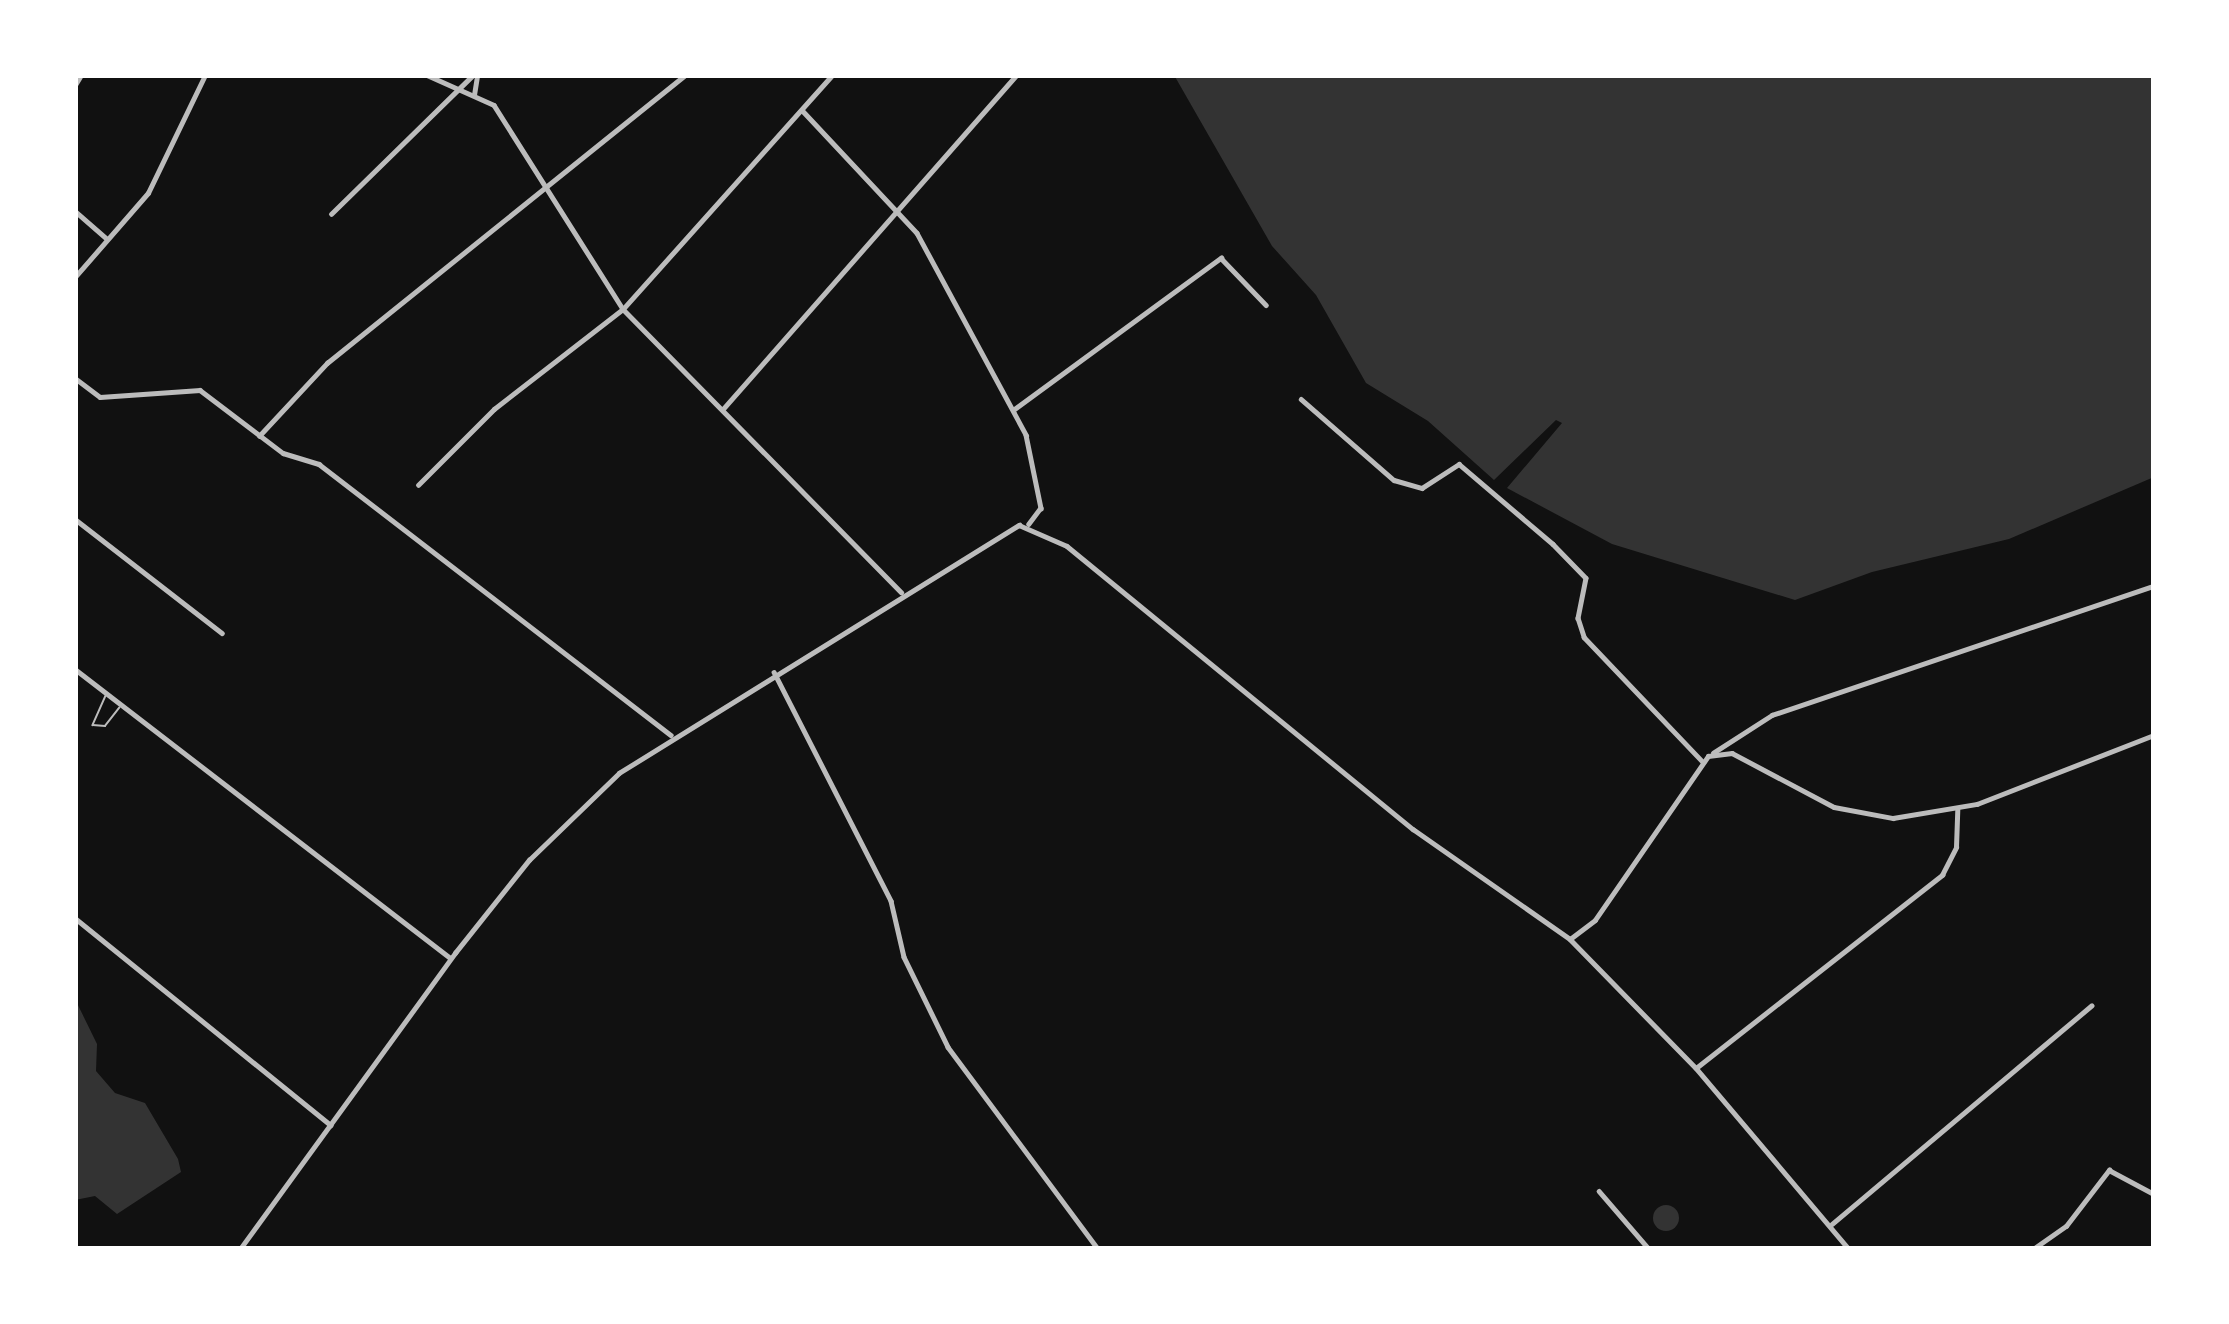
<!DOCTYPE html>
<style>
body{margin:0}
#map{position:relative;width:2229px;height:1324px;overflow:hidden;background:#111;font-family:"Noto Serif",serif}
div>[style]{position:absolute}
.water>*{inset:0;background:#333}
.round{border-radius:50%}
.service>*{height:1.5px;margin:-0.75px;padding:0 0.75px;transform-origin:0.75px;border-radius:0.75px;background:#bcbcbc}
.minor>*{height:4.5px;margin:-2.25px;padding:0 2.25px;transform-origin:2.25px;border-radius:2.25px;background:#bcbcbc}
.tertiary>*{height:4.5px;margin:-2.25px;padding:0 2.25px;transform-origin:2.25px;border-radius:2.25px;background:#bcbcbc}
span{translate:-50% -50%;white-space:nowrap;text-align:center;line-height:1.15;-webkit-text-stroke:12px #fff;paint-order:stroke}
.frame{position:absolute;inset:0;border:78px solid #fff;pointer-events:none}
</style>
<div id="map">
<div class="water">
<div style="clip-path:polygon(1174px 75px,2154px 75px,2154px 477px,2009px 539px,1872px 572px,1795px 600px,1612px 544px,1507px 488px,1562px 423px,1556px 420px,1494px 480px,1428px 421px,1366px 383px,1316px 295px,1272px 246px)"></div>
<div style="clip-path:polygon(75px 999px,97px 1044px,96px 1071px,115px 1093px,145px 1103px,178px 1159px,181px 1172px,117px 1214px,95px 1196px,75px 1200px)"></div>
<div class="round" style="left:1653px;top:1205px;width:26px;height:26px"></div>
</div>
<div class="service">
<div style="left:106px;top:696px;width:32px;rotate:114deg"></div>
<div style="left:93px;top:725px;width:12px;rotate:5deg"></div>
<div style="left:105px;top:726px;width:23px;rotate:-52deg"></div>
</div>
<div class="minor">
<div style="left:75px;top:85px;width:12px;rotate:-59deg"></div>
<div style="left:474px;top:95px;width:20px;rotate:-81deg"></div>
<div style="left:802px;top:110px;width:168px;rotate:46.9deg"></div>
<div style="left:917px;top:233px;width:230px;rotate:61.6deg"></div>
<div style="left:1026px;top:435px;width:75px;rotate:78.4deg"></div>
<div style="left:1041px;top:508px;width:20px;rotate:127deg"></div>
<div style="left:75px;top:211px;width:41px;rotate:41.1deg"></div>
<div style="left:331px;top:214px;width:199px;rotate:-44.4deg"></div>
<div style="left:75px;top:277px;width:111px;rotate:-49deg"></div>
<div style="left:148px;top:193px;width:131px;rotate:-64.2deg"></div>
<div style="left:75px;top:378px;width:31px;rotate:37deg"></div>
<div style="left:100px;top:397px;width:100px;rotate:-4deg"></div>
<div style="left:200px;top:390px;width:104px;rotate:37.2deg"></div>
<div style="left:283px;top:453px;width:38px;rotate:17deg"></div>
<div style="left:319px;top:464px;width:444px;rotate:37.6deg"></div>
<div style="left:1301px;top:399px;width:123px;rotate:41.1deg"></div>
<div style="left:1394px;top:480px;width:29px;rotate:16deg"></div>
<div style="left:1422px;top:488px;width:44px;rotate:-33deg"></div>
<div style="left:1459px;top:464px;width:123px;rotate:40.4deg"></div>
<div style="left:1553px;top:544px;width:47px;rotate:45.9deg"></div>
<div style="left:1586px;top:578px;width:41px;rotate:101.3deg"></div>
<div style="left:1578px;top:618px;width:20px;rotate:72deg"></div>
<div style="left:1584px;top:637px;width:171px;rotate:46.4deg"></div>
<div style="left:723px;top:409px;width:444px;rotate:-48.7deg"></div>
<div style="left:1013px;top:410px;width:258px;rotate:-36.2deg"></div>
<div style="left:1221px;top:258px;width:65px;rotate:46.2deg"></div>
<div style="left:259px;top:436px;width:100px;rotate:-47deg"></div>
<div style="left:327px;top:363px;width:459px;rotate:-38.8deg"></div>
<div style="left:418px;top:485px;width:107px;rotate:-45deg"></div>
<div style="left:494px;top:409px;width:163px;rotate:-37.8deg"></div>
<div style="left:623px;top:309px;width:314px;rotate:-48.2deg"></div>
<div style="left:75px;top:519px;width:186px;rotate:37.8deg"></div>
<div style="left:1713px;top:753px;width:70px;rotate:-32.8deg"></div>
<div style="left:1772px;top:715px;width:403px;rotate:-18.7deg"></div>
<div style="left:75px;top:918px;width:329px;rotate:39deg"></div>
<div style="left:1570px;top:939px;width:180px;rotate:45.7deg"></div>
<div style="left:1696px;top:1068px;width:237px;rotate:49.8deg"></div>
<div style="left:1696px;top:1068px;width:313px;rotate:-38.1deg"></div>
<div style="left:1942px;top:875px;width:31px;rotate:-63deg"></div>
<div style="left:1956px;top:847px;width:37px;rotate:-88deg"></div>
<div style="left:1599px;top:1191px;width:77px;rotate:49.2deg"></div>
<div style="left:1832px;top:1224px;width:339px;rotate:-40.1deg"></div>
<div style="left:2033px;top:1249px;width:40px;rotate:-34.9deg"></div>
<div style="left:2066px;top:1226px;width:71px;rotate:-52.5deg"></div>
<div style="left:2109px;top:1170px;width:51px;rotate:28.1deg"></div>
</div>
<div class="tertiary">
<div style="left:427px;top:75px;width:73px;rotate:24.1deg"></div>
<div style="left:494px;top:105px;width:241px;rotate:57.7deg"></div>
<div style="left:623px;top:309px;width:397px;rotate:45.5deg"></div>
<div style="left:75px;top:669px;width:473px;rotate:37.6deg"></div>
<div style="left:774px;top:672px;width:257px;rotate:62.9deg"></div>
<div style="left:891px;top:901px;width:57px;rotate:76.9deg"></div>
<div style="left:904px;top:957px;width:100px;rotate:63.9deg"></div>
<div style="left:948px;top:1047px;width:252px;rotate:53.4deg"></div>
<div style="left:240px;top:1249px;width:366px;rotate:-54deg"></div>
<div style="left:455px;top:953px;width:119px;rotate:-51.5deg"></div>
<div style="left:529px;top:860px;width:125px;rotate:-44deg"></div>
<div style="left:619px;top:773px;width:471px;rotate:-31.8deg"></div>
<div style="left:1019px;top:525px;width:52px;rotate:23.6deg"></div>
<div style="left:1067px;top:546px;width:447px;rotate:39.3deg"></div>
<div style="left:1413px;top:829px;width:192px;rotate:35deg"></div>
<div style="left:1570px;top:939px;width:31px;rotate:-37deg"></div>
<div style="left:1595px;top:920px;width:199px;rotate:-55.4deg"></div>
<div style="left:1708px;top:756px;width:24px;rotate:-7deg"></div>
<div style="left:1732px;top:753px;width:115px;rotate:27.9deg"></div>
<div style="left:1834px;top:807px;width:60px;rotate:10.6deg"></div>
<div style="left:1893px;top:818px;width:85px;rotate:-9.5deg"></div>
<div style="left:1977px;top:804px;width:190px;rotate:-21.3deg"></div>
</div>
<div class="frame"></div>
</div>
